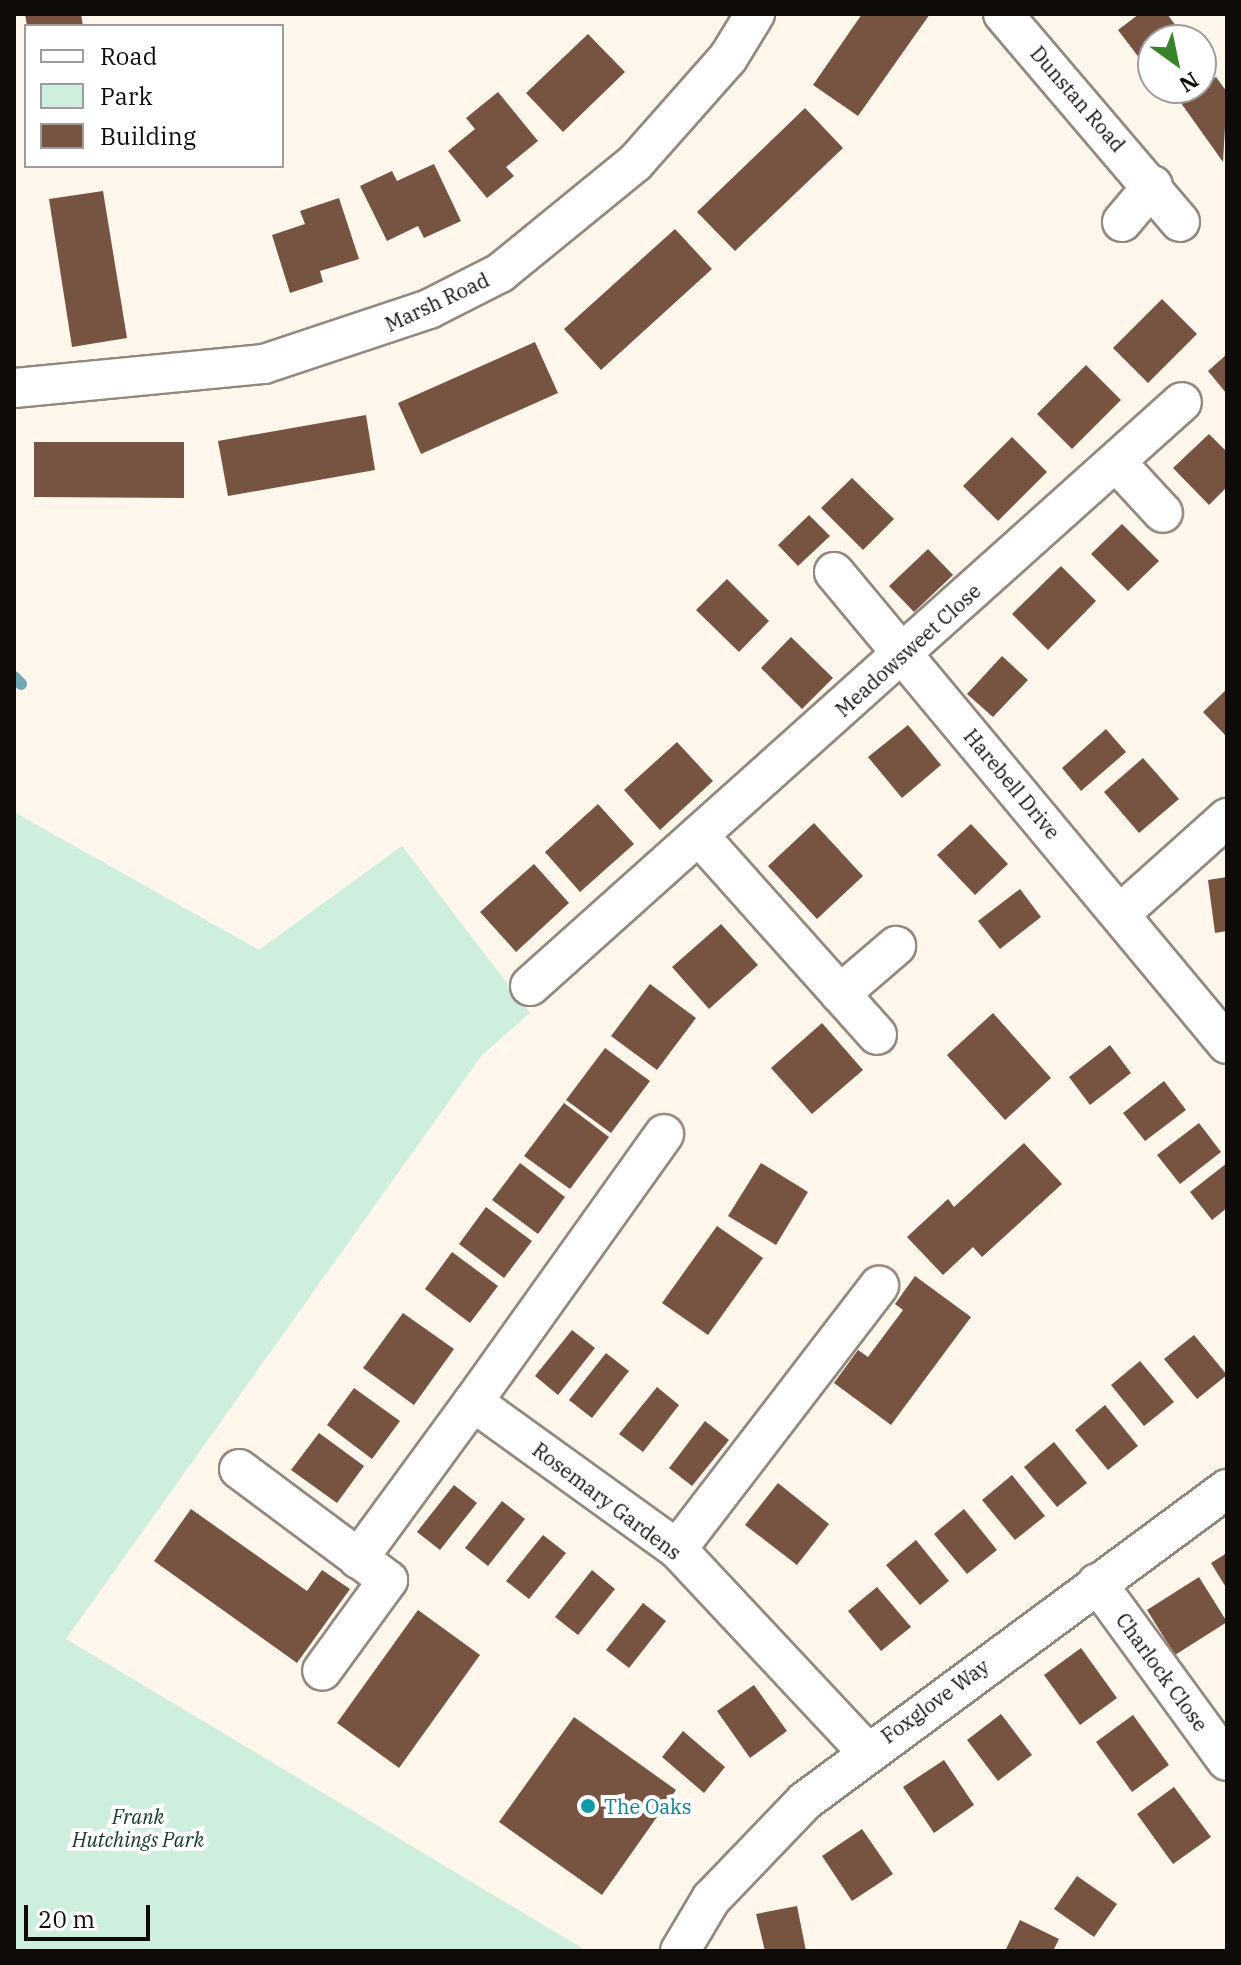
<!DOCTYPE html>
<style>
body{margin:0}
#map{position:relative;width:1241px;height:1965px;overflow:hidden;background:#fff6ec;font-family:"IBM Plex Serif",serif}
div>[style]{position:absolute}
.green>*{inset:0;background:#ceefde}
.stream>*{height:12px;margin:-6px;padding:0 6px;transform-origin:6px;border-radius:6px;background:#76a5b5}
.building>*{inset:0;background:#775441}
.roads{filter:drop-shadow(2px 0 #93887e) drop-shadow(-2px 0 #93887e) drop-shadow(0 2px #93887e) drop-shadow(0 -2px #93887e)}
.street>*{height:38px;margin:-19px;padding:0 19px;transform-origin:19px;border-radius:19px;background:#fff}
.dots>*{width:22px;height:22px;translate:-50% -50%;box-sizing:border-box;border:4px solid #fff;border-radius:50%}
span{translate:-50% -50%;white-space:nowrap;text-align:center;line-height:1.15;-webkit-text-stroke:8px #fff;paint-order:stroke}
.street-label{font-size:20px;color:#0f0b08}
.culture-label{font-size:20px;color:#0d838f}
.left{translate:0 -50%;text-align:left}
.park-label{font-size:20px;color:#123728;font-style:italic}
.frame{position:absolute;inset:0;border:16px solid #0f0b08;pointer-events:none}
.legend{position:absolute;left:24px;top:24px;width:260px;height:144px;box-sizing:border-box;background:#fff;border:2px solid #9f9d9c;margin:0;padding:10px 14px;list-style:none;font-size:24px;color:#0f0b08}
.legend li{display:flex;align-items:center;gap:16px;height:40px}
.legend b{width:40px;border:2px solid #9f9d9c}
.north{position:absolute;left:1137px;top:24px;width:80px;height:80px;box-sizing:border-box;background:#fff;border:2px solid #9f9d9c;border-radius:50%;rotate:147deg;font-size:22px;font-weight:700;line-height:32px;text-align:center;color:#0f0b08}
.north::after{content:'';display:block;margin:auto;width:28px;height:36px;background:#39832b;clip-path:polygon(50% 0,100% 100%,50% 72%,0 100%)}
.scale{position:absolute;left:24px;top:1905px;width:126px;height:36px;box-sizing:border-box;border:4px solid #0f0b08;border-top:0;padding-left:10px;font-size:24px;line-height:28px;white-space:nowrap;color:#0f0b08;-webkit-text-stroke:6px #fff;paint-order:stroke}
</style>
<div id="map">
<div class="green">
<div style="clip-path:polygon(14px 812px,259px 950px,402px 846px,530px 1013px,482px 1055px,66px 1639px,587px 1951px,14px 1951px)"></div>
</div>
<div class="stream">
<div style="left:14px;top:677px;width:10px;rotate:45deg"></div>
</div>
<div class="building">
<div style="clip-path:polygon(25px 14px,81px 14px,83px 26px,27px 26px)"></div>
<div style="clip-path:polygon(862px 14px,930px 14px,858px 116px,813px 85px)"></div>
<div style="clip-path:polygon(1139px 14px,1167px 14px,1187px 40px,1153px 40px,1153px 76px,1118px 30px)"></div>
<div style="clip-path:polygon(588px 34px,625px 72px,563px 132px,526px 93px)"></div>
<div style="clip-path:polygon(1216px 77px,1227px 92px,1223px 162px,1181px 103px)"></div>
<div style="clip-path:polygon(498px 92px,538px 141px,506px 167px,514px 176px,487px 198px,448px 151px,475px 129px,466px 118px)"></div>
<div style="clip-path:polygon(805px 108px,843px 148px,735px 251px,697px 212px)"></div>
<div style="clip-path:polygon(434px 164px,461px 221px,424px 238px,418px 226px,387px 241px,360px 186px,392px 171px,397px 181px)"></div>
<div style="clip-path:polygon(103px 191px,127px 338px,72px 347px,49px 199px)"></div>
<div style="clip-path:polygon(339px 198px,359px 259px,320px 271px,323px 282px,290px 293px,272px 235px,305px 224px,300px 211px)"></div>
<div style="clip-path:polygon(675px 229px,712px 269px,601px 370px,564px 329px)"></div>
<div style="clip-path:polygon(1162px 299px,1197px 334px,1148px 383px,1113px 348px)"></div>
<div style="clip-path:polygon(535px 342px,558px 393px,421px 454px,398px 403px)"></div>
<div style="clip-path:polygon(1227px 354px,1227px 394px,1208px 371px)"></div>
<div style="clip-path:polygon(1086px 365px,1121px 400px,1072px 449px,1037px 414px)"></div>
<div style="clip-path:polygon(366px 415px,375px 470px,228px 496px,218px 441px)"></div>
<div style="clip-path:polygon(1209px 434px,1227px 452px,1227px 487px,1209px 505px,1173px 468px)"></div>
<div style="clip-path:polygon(1012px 437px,1047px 472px,998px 521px,963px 486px)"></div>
<div style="clip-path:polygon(34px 442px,184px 442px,184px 498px,34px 497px)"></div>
<div style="clip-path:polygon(852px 478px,894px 519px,863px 550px,821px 508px)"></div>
<div style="clip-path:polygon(809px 515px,830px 536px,798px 566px,778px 545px)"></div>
<div style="clip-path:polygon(1122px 524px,1159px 561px,1128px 591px,1091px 554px)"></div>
<div style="clip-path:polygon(928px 549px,953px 575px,914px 612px,889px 586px)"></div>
<div style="clip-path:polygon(1061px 566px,1096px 601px,1048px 650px,1012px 614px)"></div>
<div style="clip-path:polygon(727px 579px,769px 621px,739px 652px,696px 610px)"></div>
<div style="clip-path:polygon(791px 637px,833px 678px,802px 709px,761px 668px)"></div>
<div style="clip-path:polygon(1002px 656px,1028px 680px,993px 717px,967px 694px)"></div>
<div style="clip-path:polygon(1227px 689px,1227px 737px,1203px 712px)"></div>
<div style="clip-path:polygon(908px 725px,941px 765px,902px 798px,868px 757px)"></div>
<div style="clip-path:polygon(1106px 729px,1126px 752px,1081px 791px,1062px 768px)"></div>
<div style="clip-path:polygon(677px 742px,713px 781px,660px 830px,624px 790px)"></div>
<div style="clip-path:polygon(1143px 758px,1179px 799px,1139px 833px,1104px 792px)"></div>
<div style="clip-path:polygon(598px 804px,634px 844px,580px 892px,545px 852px)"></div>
<div style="clip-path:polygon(814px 823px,863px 876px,817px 919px,768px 866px)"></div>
<div style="clip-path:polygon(971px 824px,1008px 864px,975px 895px,937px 855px)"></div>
<div style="clip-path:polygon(534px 864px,569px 903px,516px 952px,480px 912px)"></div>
<div style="clip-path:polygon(1227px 877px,1227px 931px,1215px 933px,1208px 880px)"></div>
<div style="clip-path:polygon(1020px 889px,1041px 917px,1000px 949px,978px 921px)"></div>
<div style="clip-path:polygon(721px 924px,758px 965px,709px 1009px,672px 967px)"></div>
<div style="clip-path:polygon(650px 984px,696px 1018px,657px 1070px,611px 1036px)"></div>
<div style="clip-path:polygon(993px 1013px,1051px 1078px,1005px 1120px,947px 1055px)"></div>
<div style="clip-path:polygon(822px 1023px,863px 1070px,812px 1114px,771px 1068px)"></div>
<div style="clip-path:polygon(1110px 1045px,1131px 1073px,1090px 1105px,1069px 1077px)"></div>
<div style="clip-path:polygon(605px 1048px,650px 1081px,611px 1133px,566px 1100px)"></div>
<div style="clip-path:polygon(1164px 1081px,1186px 1110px,1145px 1141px,1123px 1113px)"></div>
<div style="clip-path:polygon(564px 1103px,609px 1137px,570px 1189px,524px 1156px)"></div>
<div style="clip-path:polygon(1199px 1123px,1221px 1152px,1180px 1184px,1157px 1155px)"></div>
<div style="clip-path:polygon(1024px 1143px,1062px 1184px,982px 1257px,973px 1247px,943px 1275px,907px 1237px,948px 1199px,954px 1207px)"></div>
<div style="clip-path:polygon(520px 1163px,565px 1197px,538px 1234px,492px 1200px)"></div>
<div style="clip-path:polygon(761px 1163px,808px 1192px,776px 1245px,728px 1216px)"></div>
<div style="clip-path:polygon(1227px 1163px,1227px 1208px,1212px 1220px,1190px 1192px)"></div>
<div style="clip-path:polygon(486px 1207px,532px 1241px,504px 1278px,459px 1244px)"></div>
<div style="clip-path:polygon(717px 1226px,763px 1258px,708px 1335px,662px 1303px)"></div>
<div style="clip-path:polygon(452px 1252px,498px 1286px,470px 1323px,425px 1289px)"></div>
<div style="clip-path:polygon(915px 1276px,971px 1317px,891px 1425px,834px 1383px,858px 1350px,868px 1357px,903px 1310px,895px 1304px)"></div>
<div style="clip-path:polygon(403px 1313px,454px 1349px,414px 1405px,363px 1368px)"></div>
<div style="clip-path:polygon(572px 1330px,595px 1348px,558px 1395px,535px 1376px)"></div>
<div style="clip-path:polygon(1194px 1335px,1227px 1375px,1197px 1399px,1164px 1359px)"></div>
<div style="clip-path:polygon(606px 1353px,629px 1371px,592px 1418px,569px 1400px)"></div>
<div style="clip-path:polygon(1140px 1361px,1174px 1402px,1144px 1426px,1111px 1385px)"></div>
<div style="clip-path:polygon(657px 1387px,679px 1405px,643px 1452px,619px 1434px)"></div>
<div style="clip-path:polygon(354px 1388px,400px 1421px,372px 1459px,327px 1425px)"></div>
<div style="clip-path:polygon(1105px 1405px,1138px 1446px,1108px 1470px,1075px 1430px)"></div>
<div style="clip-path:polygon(705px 1421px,729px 1440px,692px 1486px,669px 1468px)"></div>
<div style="clip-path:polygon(319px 1433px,364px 1466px,337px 1503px,291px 1470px)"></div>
<div style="clip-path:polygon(1054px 1442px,1087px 1483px,1057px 1507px,1024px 1467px)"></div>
<div style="clip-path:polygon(1012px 1475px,1045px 1516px,1015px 1540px,982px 1500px)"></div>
<div style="clip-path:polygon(778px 1483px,829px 1524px,797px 1565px,745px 1525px)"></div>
<div style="clip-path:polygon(454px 1485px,477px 1503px,440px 1550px,417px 1532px)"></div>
<div style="clip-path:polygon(502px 1501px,525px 1519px,488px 1566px,465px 1548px)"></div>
<div style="clip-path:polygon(191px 1509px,307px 1591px,322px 1570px,350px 1589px,297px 1663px,154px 1561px)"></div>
<div style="clip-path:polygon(964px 1509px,997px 1550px,967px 1574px,934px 1534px)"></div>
<div style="clip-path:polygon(543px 1535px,566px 1553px,529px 1599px,506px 1581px)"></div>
<div style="clip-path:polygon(916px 1540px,949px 1581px,920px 1605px,886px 1565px)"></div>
<div style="clip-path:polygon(1227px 1553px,1227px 1589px,1211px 1563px)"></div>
<div style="clip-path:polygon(592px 1570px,615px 1589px,578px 1635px,555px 1617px)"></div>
<div style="clip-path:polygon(1199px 1577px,1227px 1622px,1175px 1655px,1147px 1610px)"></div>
<div style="clip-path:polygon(877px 1587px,911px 1627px,881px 1651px,848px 1611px)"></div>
<div style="clip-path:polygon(643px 1603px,666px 1621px,629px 1668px,606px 1650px)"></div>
<div style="clip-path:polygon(418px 1610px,480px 1655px,399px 1768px,337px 1723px)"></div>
<div style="clip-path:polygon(1081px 1648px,1117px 1698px,1080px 1725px,1044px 1675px)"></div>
<div style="clip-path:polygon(754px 1685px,787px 1731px,750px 1758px,717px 1711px)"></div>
<div style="clip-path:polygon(1001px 1714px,1032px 1755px,998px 1781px,967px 1740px)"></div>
<div style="clip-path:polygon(1133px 1715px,1169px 1765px,1132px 1792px,1096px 1742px)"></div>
<div style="clip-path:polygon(574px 1717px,676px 1790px,602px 1895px,499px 1822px)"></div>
<div style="clip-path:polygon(683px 1731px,725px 1767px,704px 1793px,662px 1757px)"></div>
<div style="clip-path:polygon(944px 1760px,974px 1805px,934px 1833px,903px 1787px)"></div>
<div style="clip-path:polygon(1174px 1787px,1211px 1837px,1173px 1864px,1137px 1814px)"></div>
<div style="clip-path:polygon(862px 1829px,893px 1874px,852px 1901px,822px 1856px)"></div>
<div style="clip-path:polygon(1077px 1876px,1117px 1904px,1094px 1937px,1054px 1909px)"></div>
<div style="clip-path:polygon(797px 1906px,806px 1951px,765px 1951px,756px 1914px)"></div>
<div style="clip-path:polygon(1020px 1920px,1059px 1939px,1053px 1951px,1005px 1951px)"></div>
</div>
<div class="roads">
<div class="street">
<div style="left:1003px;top:14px;width:273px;rotate:49.6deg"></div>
<div style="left:1122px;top:222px;width:48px;rotate:-50deg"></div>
<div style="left:14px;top:388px;width:251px;rotate:-5.5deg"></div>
<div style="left:264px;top:364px;width:174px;rotate:-18.4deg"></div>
<div style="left:429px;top:309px;width:80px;rotate:-26.9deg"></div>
<div style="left:500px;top:273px;width:174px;rotate:-39.2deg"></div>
<div style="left:635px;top:163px;width:140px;rotate:-48.5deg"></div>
<div style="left:728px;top:58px;width:52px;rotate:-58.5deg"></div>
<div style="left:1116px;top:462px;width:69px;rotate:47.3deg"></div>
<div style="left:834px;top:572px;width:614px;rotate:50.22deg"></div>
<div style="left:701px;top:838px;width:264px;rotate:48.2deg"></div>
<div style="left:1120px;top:914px;width:144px;rotate:-41.9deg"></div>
<div style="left:530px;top:986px;width:875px;rotate:-41.85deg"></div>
<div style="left:840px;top:994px;width:74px;rotate:-40.6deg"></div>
<div style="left:473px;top:1402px;width:329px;rotate:-54.5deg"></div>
<div style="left:239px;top:1469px;width:186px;rotate:36.7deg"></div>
<div style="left:388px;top:1580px;width:112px;rotate:126deg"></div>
<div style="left:677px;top:1549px;width:332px;rotate:-52.5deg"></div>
<div style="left:358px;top:1559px;width:195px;rotate:-53.8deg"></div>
<div style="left:473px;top:1402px;width:251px;rotate:35.8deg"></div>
<div style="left:677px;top:1549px;width:277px;rotate:46.9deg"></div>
<div style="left:1097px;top:1583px;width:220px;rotate:53.9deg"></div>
<div style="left:680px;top:1951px;width:61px;rotate:-59.2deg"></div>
<div style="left:711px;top:1899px;width:136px;rotate:-46.2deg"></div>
<div style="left:805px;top:1801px;width:525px;rotate:-36.48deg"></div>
</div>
</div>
<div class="dots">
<div style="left:588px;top:1806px;background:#0f9aa8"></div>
</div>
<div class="street-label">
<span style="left:1078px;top:99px;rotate:49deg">Dunstan Road</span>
<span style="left:437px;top:302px;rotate:-25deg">Marsh Road</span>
<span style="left:908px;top:650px;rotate:-42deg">Meadowsweet Close</span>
<span style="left:1012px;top:784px;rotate:50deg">Harebell Drive</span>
<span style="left:607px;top:1501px;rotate:37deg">Rosemary Gardens</span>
<span style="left:1162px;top:1672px;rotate:54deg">Charlock Close</span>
<span style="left:935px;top:1701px;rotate:-36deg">Foxglove Way</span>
</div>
<div class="culture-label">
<span class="left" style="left:604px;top:1806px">The Oaks</span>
</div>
<div class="park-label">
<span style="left:138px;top:1828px">Frank<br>Hutchings Park</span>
</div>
<div class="frame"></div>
<ul class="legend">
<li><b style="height:10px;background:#fff"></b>Road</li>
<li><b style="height:22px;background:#ceefde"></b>Park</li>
<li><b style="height:22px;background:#775441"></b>Building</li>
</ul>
<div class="north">N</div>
<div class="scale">20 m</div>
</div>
